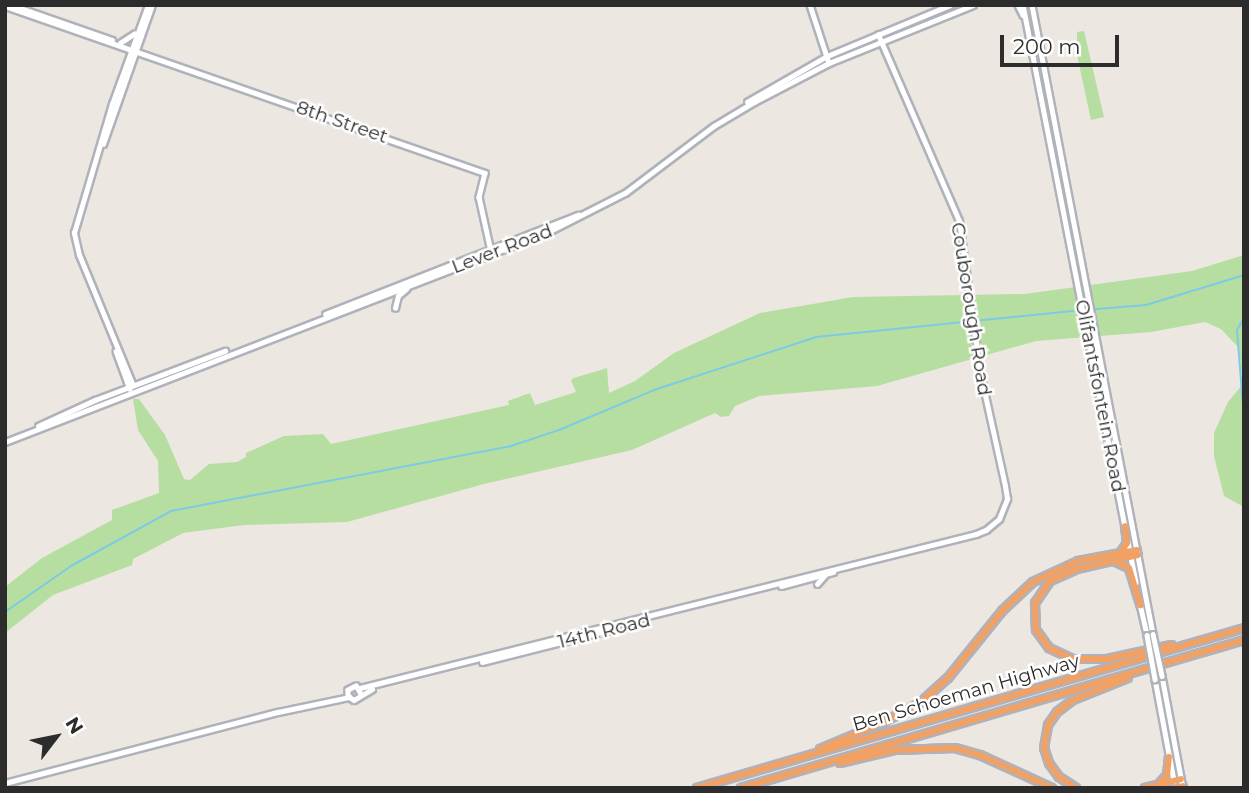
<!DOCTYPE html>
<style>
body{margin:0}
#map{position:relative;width:1249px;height:793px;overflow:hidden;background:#ece7e0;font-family:Montserrat,sans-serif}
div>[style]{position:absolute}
.green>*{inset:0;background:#b6dea1}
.stream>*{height:2px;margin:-1px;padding:0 1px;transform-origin:1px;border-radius:1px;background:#7ccae5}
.roads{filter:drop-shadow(2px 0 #b0b2bb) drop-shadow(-2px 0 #b0b2bb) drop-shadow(0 2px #b0b2bb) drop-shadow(0 -2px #b0b2bb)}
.secondary>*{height:4.5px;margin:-2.25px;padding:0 2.25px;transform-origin:2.25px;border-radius:2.25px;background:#fff}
.highway>*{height:6px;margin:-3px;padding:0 3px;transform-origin:3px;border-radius:3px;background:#f2a165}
.bridges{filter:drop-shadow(2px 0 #b0b2bb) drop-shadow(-2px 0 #b0b2bb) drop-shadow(0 2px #b0b2bb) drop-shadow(0 -2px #b0b2bb)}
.secondary-bridge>*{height:4.5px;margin:-2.25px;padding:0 2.25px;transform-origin:2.25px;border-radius:2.25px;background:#fff}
span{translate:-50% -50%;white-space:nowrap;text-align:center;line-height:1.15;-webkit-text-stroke:5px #fff;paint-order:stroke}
.street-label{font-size:19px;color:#2c2c2c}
.frame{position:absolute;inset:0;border:7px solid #2c2c2c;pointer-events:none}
.north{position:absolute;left:21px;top:702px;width:70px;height:70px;-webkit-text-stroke:5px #fff;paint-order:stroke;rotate:58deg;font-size:19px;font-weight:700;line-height:28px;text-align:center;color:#2c2c2c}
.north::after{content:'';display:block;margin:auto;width:24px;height:32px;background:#2c2c2c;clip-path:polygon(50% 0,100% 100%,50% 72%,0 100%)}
.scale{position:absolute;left:1000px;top:35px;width:119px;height:32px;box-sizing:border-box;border:4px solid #2c2c2c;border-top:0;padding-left:9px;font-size:21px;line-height:24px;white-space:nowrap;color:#2c2c2c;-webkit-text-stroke:5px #fff;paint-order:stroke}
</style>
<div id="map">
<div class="green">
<div style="clip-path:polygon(1084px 31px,1104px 117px,1091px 120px,1077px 55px,1077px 32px)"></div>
<div style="clip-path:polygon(1244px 255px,1244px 507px,1224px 496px,1214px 456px,1214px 433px,1228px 402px,1243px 384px,1239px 348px,1221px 329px,1205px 322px,1151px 332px,1036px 341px,877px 386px,759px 396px,735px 406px,729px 416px,721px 417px,715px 413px,632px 450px,484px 484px,347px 522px,244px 525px,183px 533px,133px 559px,132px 565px,53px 595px,5px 633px,5px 587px,42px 558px,112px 520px,112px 510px,159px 493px,158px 461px,138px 430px,133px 399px,139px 399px,165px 435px,184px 479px,190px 480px,209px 464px,237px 462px,246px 457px,246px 453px,284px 436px,323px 434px,331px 444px,509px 405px,508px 401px,530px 393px,535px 405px,576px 392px,571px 380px,574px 378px,607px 368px,609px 393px,635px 381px,674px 353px,760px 313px,853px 297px,1025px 294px,1192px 271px)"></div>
</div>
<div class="stream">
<div style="left:1085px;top:310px;width:61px;rotate:-4.7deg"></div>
<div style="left:1146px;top:305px;width:102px;rotate:-17deg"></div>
<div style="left:1244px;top:318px;width:14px;rotate:120deg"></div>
<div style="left:1237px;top:330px;width:88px;rotate:85.5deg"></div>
<div style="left:5px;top:612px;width:80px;rotate:-34.9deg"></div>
<div style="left:71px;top:566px;width:114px;rotate:-28.8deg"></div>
<div style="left:171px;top:511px;width:346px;rotate:-10.8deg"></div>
<div style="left:511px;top:446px;width:51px;rotate:-18.4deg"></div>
<div style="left:559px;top:430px;width:103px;rotate:-22.8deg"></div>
<div style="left:654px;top:390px;width:170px;rotate:-18.1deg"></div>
<div style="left:816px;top:337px;width:265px;rotate:-5.8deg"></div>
</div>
<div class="roads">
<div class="secondary">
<div style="left:12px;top:5px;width:106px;rotate:19.3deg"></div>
<div style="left:810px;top:5px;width:61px;rotate:71.9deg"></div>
<div style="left:1018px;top:5px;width:11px;rotate:63deg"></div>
<div style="left:1023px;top:5px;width:532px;rotate:78.94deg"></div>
<div style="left:1032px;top:5px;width:641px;rotate:79.11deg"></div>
<div style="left:5px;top:6px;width:508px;rotate:19.18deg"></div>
<div style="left:485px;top:173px;width:25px;rotate:104deg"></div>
<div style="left:479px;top:197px;width:55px;rotate:77.5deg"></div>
<div style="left:120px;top:43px;width:17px;rotate:-33deg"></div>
<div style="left:747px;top:102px;width:92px;rotate:-29.9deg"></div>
<div style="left:827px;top:56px;width:133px;rotate:-22.5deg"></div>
<div style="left:103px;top:144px;width:147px;rotate:-70.6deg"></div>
<div style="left:395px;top:308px;width:12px;rotate:-76deg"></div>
<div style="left:398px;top:296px;width:11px;rotate:-41deg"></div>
<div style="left:325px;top:314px;width:272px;rotate:-21.4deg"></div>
<div style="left:116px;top:351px;width:40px;rotate:69.8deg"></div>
<div style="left:133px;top:386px;width:142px;rotate:-112.4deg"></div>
<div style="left:79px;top:255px;width:23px;rotate:-103deg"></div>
<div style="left:74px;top:233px;width:134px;rotate:-73.6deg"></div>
<div style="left:112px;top:104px;width:105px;rotate:-70deg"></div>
<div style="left:38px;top:426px;width:63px;rotate:-24.5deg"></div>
<div style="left:95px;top:400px;width:139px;rotate:-20.7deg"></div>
<div style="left:5px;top:442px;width:582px;rotate:-21.14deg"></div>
<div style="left:548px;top:232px;width:86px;rotate:-26.9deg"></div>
<div style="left:625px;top:193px;width:111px;rotate:-37deg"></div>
<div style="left:714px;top:126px;width:47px;rotate:-31deg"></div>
<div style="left:754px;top:102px;width:85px;rotate:-27.5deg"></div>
<div style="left:829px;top:63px;width:155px;rotate:-21.9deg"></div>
<div style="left:1128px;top:542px;width:41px;rotate:78.7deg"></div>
<div style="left:817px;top:584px;width:11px;rotate:-49deg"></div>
<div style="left:781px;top:586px;width:54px;rotate:-15.1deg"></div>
<div style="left:1140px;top:604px;width:32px;rotate:77deg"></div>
<div style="left:482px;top:662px;width:138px;rotate:-14.2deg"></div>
<div style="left:1162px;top:676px;width:114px;rotate:79.4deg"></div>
<div style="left:1155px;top:679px;width:104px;rotate:79.4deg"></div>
<div style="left:360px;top:688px;width:635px;rotate:-14.04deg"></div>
<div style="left:976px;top:534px;width:11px;rotate:-22deg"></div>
<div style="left:986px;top:530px;width:17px;rotate:-40deg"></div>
<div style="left:999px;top:519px;width:22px;rotate:-68deg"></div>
<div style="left:1007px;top:499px;width:13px;rotate:-99deg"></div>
<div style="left:1005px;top:486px;width:117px;rotate:-102.4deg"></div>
<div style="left:980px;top:372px;width:152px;rotate:-97.9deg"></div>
<div style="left:959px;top:221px;width:203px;rotate:-113.5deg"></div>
<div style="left:361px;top:695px;width:10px;rotate:-119deg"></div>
<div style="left:356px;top:686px;width:9px;rotate:153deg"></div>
<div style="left:348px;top:690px;width:6px;rotate:90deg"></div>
<div style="left:348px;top:696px;width:7px;rotate:34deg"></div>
<div style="left:354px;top:700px;width:21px;rotate:-31deg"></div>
<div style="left:5px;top:783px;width:282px;rotate:-14.6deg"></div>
<div style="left:278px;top:712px;width:73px;rotate:-11.9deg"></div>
</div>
<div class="highway">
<div style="left:1121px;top:552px;width:11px;rotate:-56deg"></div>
<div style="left:1127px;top:543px;width:17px;rotate:-97deg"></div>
<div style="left:1138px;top:555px;width:63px;rotate:167.1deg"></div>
<div style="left:1077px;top:569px;width:30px;rotate:156deg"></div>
<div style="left:1050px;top:581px;width:27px;rotate:124deg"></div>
<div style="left:1035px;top:603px;width:27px;rotate:88deg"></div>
<div style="left:1036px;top:630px;width:22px;rotate:54deg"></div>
<div style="left:1049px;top:648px;width:26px;rotate:25deg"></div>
<div style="left:1073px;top:659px;width:34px"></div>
<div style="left:1107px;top:659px;width:66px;rotate:-12.2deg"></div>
<div style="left:1116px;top:562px;width:14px;rotate:25deg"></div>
<div style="left:1129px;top:568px;width:39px;rotate:73deg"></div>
<div style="left:820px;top:749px;width:67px;rotate:-22.8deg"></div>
<div style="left:882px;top:723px;width:43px;rotate:-27.8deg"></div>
<div style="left:920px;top:703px;width:38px;rotate:-42deg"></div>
<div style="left:948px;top:678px;width:86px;rotate:-51.1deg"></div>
<div style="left:1002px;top:611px;width:42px;rotate:-43.1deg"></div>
<div style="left:1033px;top:582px;width:50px;rotate:-25deg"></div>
<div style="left:1078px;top:561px;width:60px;rotate:-10.6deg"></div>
<div style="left:840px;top:763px;width:57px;rotate:-13.3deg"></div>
<div style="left:895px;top:750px;width:60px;rotate:-1.9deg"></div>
<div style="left:955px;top:748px;width:26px;rotate:16deg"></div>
<div style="left:980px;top:755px;width:79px;rotate:24.6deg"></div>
<div style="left:1159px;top:784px;width:12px;rotate:-48deg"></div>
<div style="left:1167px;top:775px;width:18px;rotate:-84deg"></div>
<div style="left:697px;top:788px;width:570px;rotate:-16.3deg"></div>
<div style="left:741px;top:788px;width:524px;rotate:-16.4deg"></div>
<div style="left:1076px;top:788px;width:20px;rotate:-147deg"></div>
<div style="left:1059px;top:777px;width:17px;rotate:-126deg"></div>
<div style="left:1049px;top:763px;width:16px;rotate:-108deg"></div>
<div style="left:1044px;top:748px;width:23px;rotate:-80deg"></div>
<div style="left:1048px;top:725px;width:16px;rotate:-55deg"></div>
<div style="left:1057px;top:712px;width:20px;rotate:-37deg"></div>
<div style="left:1073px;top:700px;width:59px;rotate:-21.8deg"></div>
<div style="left:1145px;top:788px;width:37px;rotate:-14deg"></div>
<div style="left:1176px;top:788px;width:7px;rotate:-16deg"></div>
</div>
</div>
<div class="bridges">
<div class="secondary-bridge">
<div style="left:1153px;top:634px;width:43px;rotate:77.9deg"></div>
<div style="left:1147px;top:635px;width:45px;rotate:79.7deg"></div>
</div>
</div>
<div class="street-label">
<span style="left:342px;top:122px;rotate:19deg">8th Street</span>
<span style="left:502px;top:249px;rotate:-21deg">Lever Road</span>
<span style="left:971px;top:309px;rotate:81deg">Couborough Road</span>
<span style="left:1100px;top:396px;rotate:79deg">Olifantsfontein Road</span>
<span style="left:604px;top:631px;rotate:-14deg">14th Road</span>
<span style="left:966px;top:693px;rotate:-16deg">Ben Schoeman Highway</span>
</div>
<div class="frame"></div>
<div class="north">N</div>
<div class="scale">200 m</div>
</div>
